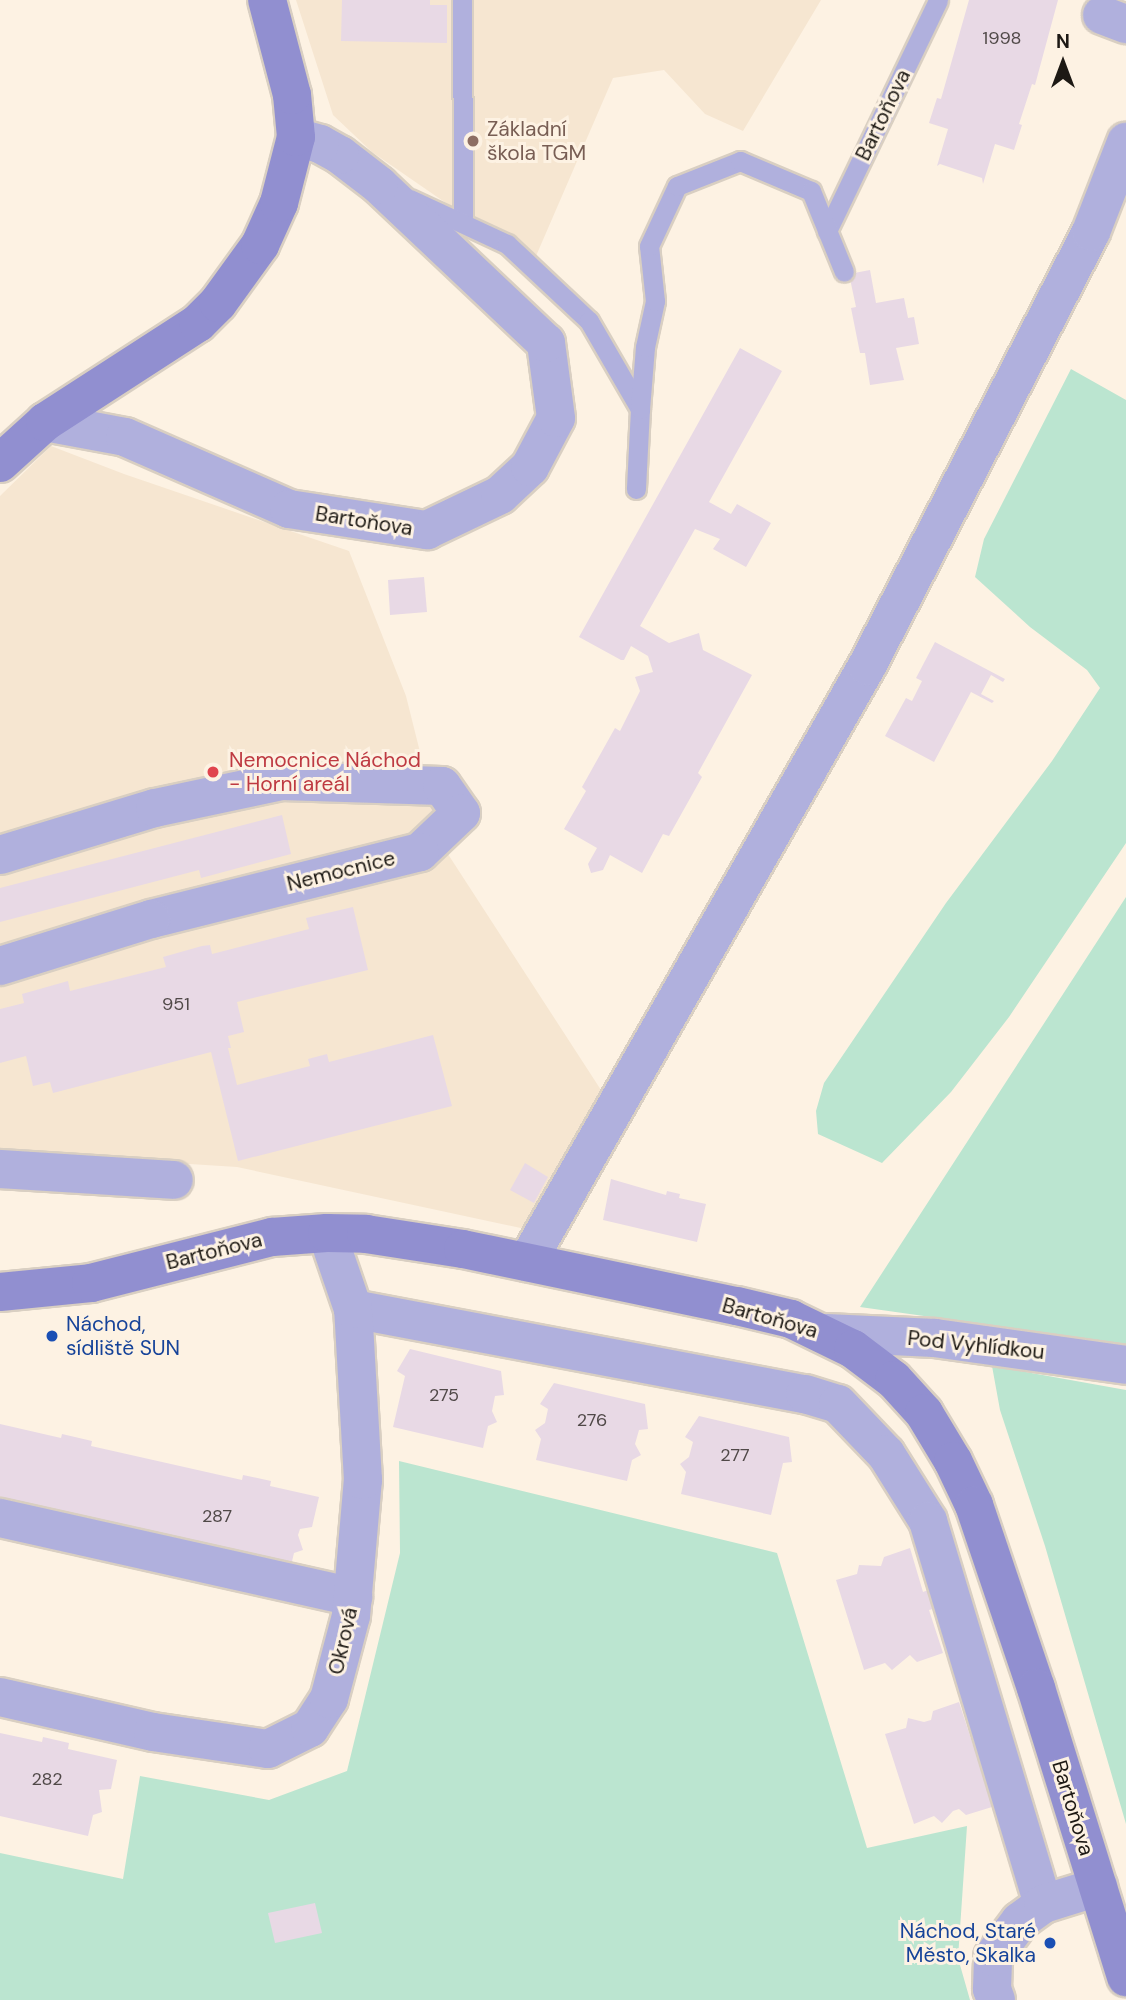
<!DOCTYPE html>
<meta charset="utf-8">
<style>
body{margin:0}
#map{position:relative;width:1126px;height:2000px;overflow:hidden;background:#fdf2e3;font-family:"DM Sans",sans-serif}
div>[style]{position:absolute}
.built>*{inset:0;background:#f6e6d1}
.green>*{inset:0;background:#bbe5d0}
.building>*{inset:0;background:#e8d9e5}
.roads{filter:drop-shadow(2px 0 #d9cfc2) drop-shadow(-2px 0 #d9cfc2) drop-shadow(0 2px #d9cfc2) drop-shadow(0 -2px #d9cfc2)}
.lane>*{height:19px;margin:-9.5px;padding:0 9.5px;transform-origin:9.5px;border-radius:9.5px;background:#b0b0dd}
.street>*{height:38px;margin:-19px;padding:0 19px;transform-origin:19px;border-radius:19px;background:#b0b0dd}
.secondary>*{height:38px;margin:-19px;padding:0 19px;transform-origin:19px;border-radius:19px;background:#918fd0}
.dots>*{width:19px;height:19px;translate:-50% -50%;box-sizing:border-box;border:4px solid #fdf2e3;border-radius:50%}
span{translate:-50% -50%;white-space:nowrap;text-align:center;line-height:1.15;-webkit-text-stroke:6px #fdf2e3;paint-order:stroke}
.number-label{font-size:18px;color:#504948}
.number-label span{-webkit-text-stroke-width:0}
.street-label{font-size:21px;color:#1d1914}
.education-label{font-size:21px;color:#785e54}
.left{translate:0 -50%;text-align:left}
.health-label{font-size:21px;color:#be3a42}
.transit-label{font-size:21px;color:#164399}
.right{translate:-100% -50%;text-align:right}
.north{position:absolute;left:1028px;top:28px;width:70px;height:70px;-webkit-text-stroke:5px #fdf2e3;paint-order:stroke;rotate:0deg;font-size:19px;font-weight:700;line-height:28px;text-align:center;color:#1d1914}
.north::after{content:'';display:block;margin:auto;width:24px;height:32px;background:#1d1914;clip-path:polygon(50% 0,100% 100%,50% 72%,0 100%)}
</style>
<div id="map">
<div class="built">
<div style="clip-path:polygon(296px 0,821px 0,743px 131px,705px 114px,664px 70px,613px 78px,533px 263px,372px 152px,333px 115px)"></div>
<div style="clip-path:polygon(51px 446px,124px 474px,349px 551px,406px 696px,444px 848px,601px 1090px,530px 1230px,237px 1167px,0 1152px,0 496px)"></div>
</div>
<div class="green">
<div style="clip-path:polygon(1071px 369px,1126px 400px,1126px 843px,1009px 1017px,951px 1092px,882px 1163px,818px 1134px,816px 1111px,824px 1083px,946px 903px,1052px 761px,1100px 688px,1087px 670px,1030px 627px,975px 577px,984px 539px)"></div>
<div style="clip-path:polygon(1126px 897px,1126px 1356px,1052px 1344px,1058px 1335px,860px 1307px)"></div>
<div style="clip-path:polygon(992px 1366px,1126px 1390px,1126px 1824px,1045px 1546px,1000px 1410px)"></div>
<div style="clip-path:polygon(399px 1461px,777px 1553px,867px 1848px,967px 1826px,958px 1958px,970px 2000px,0 2000px,0 1853px,123px 1879px,140px 1776px,269px 1800px,347px 1771px,400px 1553px)"></div>
</div>
<div class="building">
<div style="clip-path:polygon(342px 0,430px 0,430px 5px,447px 5px,447px 43px,341px 41px)"></div>
<div style="clip-path:polygon(969px 0,1058px 0,1035px 85px,1032px 84px,1019px 124px,1022px 125px,1014px 150px,995px 144px,983px 184px,982px 178px,940px 164px,937px 166px,948px 129px,929px 123px,937px 98px,941px 99px)"></div>
<div style="clip-path:polygon(870px 270px,876px 303px,904px 298px,908px 318px,914px 317px,919px 344px,896px 348px,904px 380px,870px 385px,865px 353px,860px 353px,851px 308px,856px 307px,849px 274px)"></div>
<div style="clip-path:polygon(740px 348px,782px 371px,709px 502px,731px 514px,737px 504px,771px 523px,746px 567px,713px 549px,720px 539px,695px 529px,640px 626px,669px 643px,699px 633px,703px 650px,752px 675px,698px 773px,702px 777px,669px 836px,663px 834px,642px 873px,610px 855px,603px 870px,591px 873px,588px 864px,597px 848px,564px 829px,586px 791px,582px 787px,615px 728px,620px 731px,640px 691px,635px 677px,653px 672px,648px 656px,631px 646px,624px 660px,621px 660px,579px 637px)"></div>
<div style="clip-path:polygon(424px 577px,427px 612px,390px 615px,388px 580px)"></div>
<div style="clip-path:polygon(935px 642px,1005px 679px,1003px 682px,991px 675px,981px 694px,994px 701px,992px 703px,971px 692px,934px 762px,885px 736px,906px 698px,912px 701px,922px 681px,916px 678px)"></div>
<div style="clip-path:polygon(282px 815px,291px 854px,201px 878px,199px 870px,0 922px,0 888px)"></div>
<div style="clip-path:polygon(353px 907px,368px 970px,237px 1002px,244px 1032px,228px 1036px,231px 1048px,228px 1048px,237px 1085px,310px 1066px,308px 1059px,327px 1054px,329px 1062px,433px 1035px,452px 1106px,238px 1161px,211px 1052px,53px 1093px,50px 1082px,33px 1086px,26px 1056px,0 1063px,0 1009px,24px 1003px,22px 994px,68px 981px,70px 991px,166px 967px,163px 957px,202px 946px,210px 945px,212px 954px,309px 929px,306px 918px)"></div>
<div style="clip-path:polygon(525px 1163px,548px 1177px,534px 1203px,510px 1190px)"></div>
<div style="clip-path:polygon(611px 1179px,666px 1195px,667px 1191px,680px 1194px,679px 1198px,706px 1204px,697px 1242px,603px 1220px)"></div>
<div style="clip-path:polygon(410px 1349px,501px 1371px,504px 1395px,495px 1396px,492px 1411px,497px 1422px,488px 1426px,483px 1448px,393px 1427px,405px 1376px,397px 1371px)"></div>
<div style="clip-path:polygon(554px 1383px,645px 1404px,648px 1429px,639px 1430px,635px 1444px,641px 1455px,632px 1460px,627px 1481px,536px 1460px,541px 1439px,535px 1430px,545px 1423px,548px 1409px,540px 1404px)"></div>
<div style="clip-path:polygon(699px 1416px,789px 1437px,792px 1462px,783px 1463px,771px 1515px,681px 1494px,686px 1472px,680px 1464px,689px 1457px,693px 1442px,685px 1437px)"></div>
<div style="clip-path:polygon(0 1424px,61px 1438px,62px 1434px,92px 1441px,91px 1446px,242px 1480px,243px 1475px,271px 1481px,270px 1486px,319px 1497px,312px 1527px,300px 1529px,298px 1535px,303px 1550px,294px 1553px,289px 1574px,0 1509px)"></div>
<div style="clip-path:polygon(910px 1548px,923px 1592px,934px 1588px,940px 1607px,929px 1610px,943px 1653px,917px 1662px,910px 1655px,892px 1670px,885px 1663px,864px 1670px,836px 1580px,857px 1574px,859px 1565px,881px 1566px,884px 1557px)"></div>
<div style="clip-path:polygon(959px 1702px,973px 1745px,983px 1742px,989px 1760px,979px 1763px,992px 1807px,966px 1815px,959px 1809px,953px 1811px,942px 1823px,934px 1816px,914px 1824px,885px 1734px,906px 1728px,908px 1718px,924px 1722px,931px 1720px,933px 1711px)"></div>
<div style="clip-path:polygon(0 1733px,42px 1742px,43px 1737px,69px 1743px,68px 1749px,117px 1760px,111px 1789px,99px 1790px,102px 1812px,93px 1815px,88px 1836px,0 1816px)"></div>
<div style="clip-path:polygon(315px 1903px,322px 1933px,275px 1943px,268px 1913px)"></div>
</div>
<div class="roads">
<div class="lane">
<div style="left:462px;top:0;width:223px;rotate:89.7deg"></div>
<div style="left:410px;top:199px;width:107px;rotate:24.9deg"></div>
<div style="left:507px;top:244px;width:112px;rotate:43.2deg"></div>
<div style="left:589px;top:321px;width:102px;rotate:59.9deg"></div>
<div style="left:640px;top:409px;width:80px;rotate:92.9deg"></div>
<div style="left:827px;top:231px;width:256px;rotate:-64.3deg"></div>
<div style="left:640px;top:409px;width:62px;rotate:-85.4deg"></div>
<div style="left:645px;top:347px;width:47px;rotate:-77.7deg"></div>
<div style="left:655px;top:301px;width:55px;rotate:-96.2deg"></div>
<div style="left:649px;top:246px;width:66px;rotate:-65deg"></div>
<div style="left:677px;top:186px;width:68px;rotate:-21.6deg"></div>
<div style="left:740px;top:161px;width:77px;rotate:22.9deg"></div>
<div style="left:811px;top:191px;width:87px;rotate:67.8deg"></div>
</div>
<div class="street">
<div style="left:1102px;top:15px;width:26px;rotate:21deg"></div>
<div style="left:45px;top:422px;width:81px;rotate:10.6deg"></div>
<div style="left:125px;top:437px;width:179px;rotate:23.7deg"></div>
<div style="left:289px;top:509px;width:140px;rotate:8.7deg"></div>
<div style="left:427px;top:530px;width:81px;rotate:-25.6deg"></div>
<div style="left:500px;top:495px;width:41px;rotate:-43deg"></div>
<div style="left:530px;top:467px;width:55px;rotate:-62deg"></div>
<div style="left:556px;top:418px;width:76px;rotate:-97.6deg"></div>
<div style="left:546px;top:343px;width:230px;rotate:-136.6deg"></div>
<div style="left:379px;top:185px;width:49px;rotate:-142.4deg"></div>
<div style="left:340px;top:155px;width:23px;rotate:-151deg"></div>
<div style="left:320px;top:144px;width:25px;rotate:-164deg"></div>
<div style="left:0;top:855px;width:162px;rotate:-16.9deg"></div>
<div style="left:155px;top:808px;width:130px;rotate:-12deg"></div>
<div style="left:282px;top:781px;width:160px;rotate:1.8deg"></div>
<div style="left:442px;top:786px;width:33px;rotate:55deg"></div>
<div style="left:461px;top:813px;width:57px;rotate:136.4deg"></div>
<div style="left:420px;top:852px;width:277px;rotate:166deg"></div>
<div style="left:151px;top:919px;width:158px;rotate:162.7deg"></div>
<div style="left:0;top:1169px;width:174px;rotate:3.6deg"></div>
<div style="left:527px;top:1262px;width:686px;rotate:-60.3deg"></div>
<div style="left:867px;top:666px;width:488px;rotate:-62.7deg"></div>
<div style="left:1091px;top:232px;width:97px;rotate:-68.7deg"></div>
<div style="left:353px;top:1309px;width:460px;rotate:10.7deg"></div>
<div style="left:805px;top:1394px;width:34px;rotate:17deg"></div>
<div style="left:838px;top:1404px;width:69px;rotate:46.2deg"></div>
<div style="left:886px;top:1454px;width:79px;rotate:57.9deg"></div>
<div style="left:928px;top:1521px;width:400px;rotate:73.3deg"></div>
<div style="left:826px;top:1333px;width:109px;rotate:2.6deg"></div>
<div style="left:935px;top:1338px;width:193px;rotate:8deg"></div>
<div style="left:0;top:1518px;width:362px;rotate:12.6deg"></div>
<div style="left:0;top:1697px;width:157px;rotate:12.9deg"></div>
<div style="left:153px;top:1732px;width:116px;rotate:8.4deg"></div>
<div style="left:268px;top:1749px;width:47px;rotate:-26.6deg"></div>
<div style="left:310px;top:1728px;width:35px;rotate:-57deg"></div>
<div style="left:329px;top:1699px;width:86px;rotate:-75.2deg"></div>
<div style="left:351px;top:1616px;width:137px;rotate:-85deg"></div>
<div style="left:363px;top:1480px;width:171px;rotate:-93.3deg"></div>
<div style="left:353px;top:1309px;width:80px;rotate:-108.9deg"></div>
<div style="left:996px;top:2000px;width:12px;rotate:-110deg"></div>
<div style="left:992px;top:1989px;width:32px;rotate:-88deg"></div>
<div style="left:993px;top:1957px;width:45px;rotate:-53.1deg"></div>
<div style="left:1020px;top:1921px;width:29px;rotate:-36deg"></div>
<div style="left:1043px;top:1904px;width:58px;rotate:-17.2deg"></div>
</div>
<div class="secondary">
<div style="left:0;top:463px;width:61px;rotate:-42.3deg"></div>
<div style="left:45px;top:422px;width:182px;rotate:-32.9deg"></div>
<div style="left:198px;top:323px;width:28px;rotate:-45deg"></div>
<div style="left:218px;top:303px;width:72px;rotate:-54.1deg"></div>
<div style="left:260px;top:245px;width:46px;rotate:-65.7deg"></div>
<div style="left:279px;top:203px;width:68px;rotate:-75.6deg"></div>
<div style="left:296px;top:137px;width:42px;rotate:-95.4deg"></div>
<div style="left:292px;top:95px;width:98px;rotate:-104.7deg"></div>
<div style="left:0;top:1292px;width:91px;rotate:-5.6deg"></div>
<div style="left:91px;top:1283px;width:187px;rotate:-14.3deg"></div>
<div style="left:272px;top:1237px;width:55px;rotate:-4.2deg"></div>
<div style="left:327px;top:1233px;width:39px;rotate:1deg"></div>
<div style="left:366px;top:1234px;width:98px;rotate:8.8deg"></div>
<div style="left:463px;top:1249px;width:280px;rotate:11.8deg"></div>
<div style="left:737px;top:1306px;width:56px;rotate:13.5deg"></div>
<div style="left:791px;top:1319px;width:69px;rotate:25.8deg"></div>
<div style="left:853px;top:1349px;width:51px;rotate:37.1deg"></div>
<div style="left:894px;top:1380px;width:45px;rotate:47.7deg"></div>
<div style="left:924px;top:1413px;width:56px;rotate:58.9deg"></div>
<div style="left:953px;top:1461px;width:49px;rotate:64.5deg"></div>
<div style="left:974px;top:1505px;width:193px;rotate:71.3deg"></div>
<div style="left:1036px;top:1688px;width:303px;rotate:72.7deg"></div>
</div>
</div>
<div class="dots">
<div style="left:473px;top:141px;background:#8d6e63"></div>
<div style="left:213px;top:772px;background:#e0444e"></div>
<div style="left:52px;top:1336px;background:#1a4fb4"></div>
<div style="left:1050px;top:1943px;background:#1a4fb4"></div>
</div>
<div class="number-label">
<span style="left:1002px;top:38px">1998</span>
<span style="left:176px;top:1004px">951</span>
<span style="left:444px;top:1395px">275</span>
<span style="left:592px;top:1420px">276</span>
<span style="left:735px;top:1455px">277</span>
<span style="left:217px;top:1516px">287</span>
<span style="left:47px;top:1779px">282</span>
</div>
<div class="street-label">
<span style="left:883px;top:115px;rotate:-64deg">Bartoňova</span>
<span style="left:364px;top:521px;rotate:9deg">Bartoňova</span>
<span style="left:341px;top:871px;rotate:-14deg">Nemocnice</span>
<span style="left:214px;top:1251px;rotate:-14deg">Bartoňova</span>
<span style="left:770px;top:1318px;rotate:16deg">Bartoňova</span>
<span style="left:976px;top:1345px;rotate:6deg">Pod Vyhlídkou</span>
<span style="left:343px;top:1641px;rotate:-77deg">Okrová</span>
<span style="left:1073px;top:1808px;rotate:73deg">Bartoňova</span>
</div>
<div class="education-label">
<span class="left" style="left:487px;top:141px">Základní<br>škola TGM</span>
</div>
<div class="health-label">
<span class="left" style="left:229px;top:772px">Nemocnice Náchod<br>- Horní areál</span>
</div>
<div class="transit-label">
<span class="left" style="left:66px;top:1336px">Náchod,<br>sídliště SUN</span>
<span class="right" style="left:1036px;top:1943px">Náchod, Staré<br>Město, Skalka</span>
</div>
<div class="north">N</div>
</div>
